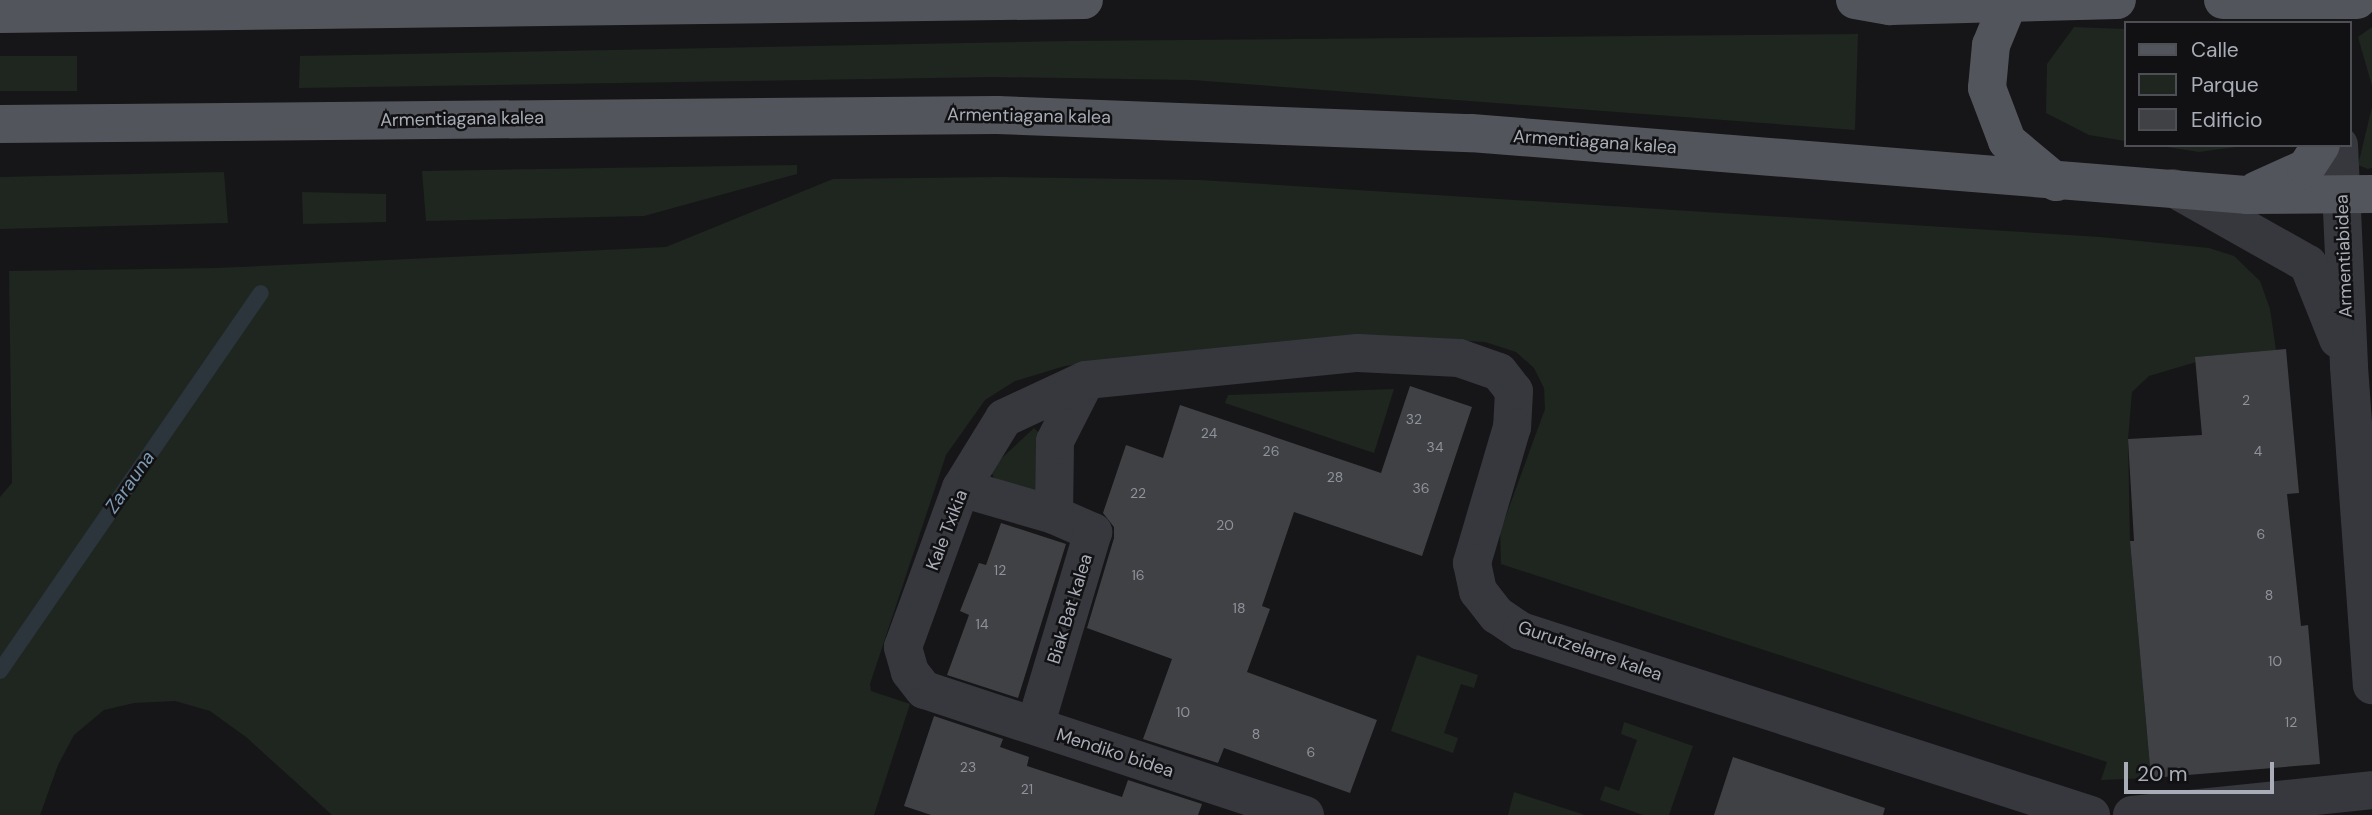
<!DOCTYPE html>
<style>
body{margin:0}
#map{position:relative;width:2372px;height:815px;overflow:hidden;background:#161618;font-family:"DM Sans",sans-serif}
div>[style]{position:absolute}
.green>*{inset:0;background:#1e261f}
.stream>*{height:16px;margin:-8px;padding:0 8px;transform-origin:8px;border-radius:8px;background:#2c353c}
.building>*{inset:0;background:#404145}
.minor>*{height:38px;margin:-19px;padding:0 19px;transform-origin:19px;border-radius:19px;background:#37383d}
.primary>*{height:38px;margin:-19px;padding:0 19px;transform-origin:19px;border-radius:19px;background:#53555c}
span{translate:-50% -50%;white-space:nowrap;text-align:center;line-height:1.15;-webkit-text-stroke:5px #111113;paint-order:stroke}
.number-label{font-size:14px;color:#8e929b}
.number-label span{-webkit-text-stroke-width:0}
.street-label{font-size:18px;color:#a8adb8}
.water-label{font-size:19px;color:#7f9bb3;font-style:italic}
.legend{position:absolute;left:2124px;top:21px;width:228px;height:126px;box-sizing:border-box;background:#111113;border:2px solid #4d4f55;margin:0;padding:9px 12px;list-style:none;font-size:21px;color:#a8adb8}
.legend li{display:flex;align-items:center;gap:14px;height:35px}
.legend b{width:35px;border:2px solid #4d4f55}
.scale{position:absolute;left:2124px;top:762px;width:150px;height:32px;box-sizing:border-box;border:4px solid #a8adb8;border-top:0;padding-left:9px;font-size:21px;line-height:24px;white-space:nowrap;color:#a8adb8;-webkit-text-stroke:5px #111113;paint-order:stroke}
</style>
<div id="map">
<div class="green">
<div style="clip-path:polygon(2074px 27px,2125px 29px,2125px 141px,2089px 135px,2046px 113px,2047px 64px)"></div>
<div style="clip-path:polygon(2372px 27px,2372px 86px,2358px 37px)"></div>
<div style="clip-path:polygon(1858px 34px,1855px 130px,1192px 80px,993px 77px,299px 88px,300px 56px,1070px 41px)"></div>
<div style="clip-path:polygon(0 56px,77px 56px,77px 91px,0 91px)"></div>
<div style="clip-path:polygon(2372px 107px,2372px 168px,2368px 169px,2358px 165px)"></div>
<div style="clip-path:polygon(2154px 145px,2251px 145px,2199px 152px)"></div>
<div style="clip-path:polygon(797px 165px,797px 174px,644px 216px,426px 221px,422px 171px)"></div>
<div style="clip-path:polygon(224px 172px,228px 223px,0 229px,0 177px)"></div>
<div style="clip-path:polygon(998px 177px,1200px 180px,2100px 237px,2209px 248px,2234px 256px,2260px 281px,2270px 309px,2276px 350px,2196px 357px,2196px 362px,2149px 376px,2132px 392px,2128px 439px,2130px 541px,2151px 778px,2101px 780px,2107px 762px,1501px 564px,1500px 532px,1545px 409px,1544px 388px,1534px 368px,1516px 352px,1485px 342px,1403px 337px,1208px 349px,1065px 366px,1015px 381px,985px 400px,946px 455px,870px 684px,871px 691px,910px 704px,874px 815px,332px 815px,246px 737px,210px 711px,175px 701px,134px 703px,104px 710px,74px 735px,58px 765px,40px 815px,0 815px,0 497px,12px 483px,9px 271px,217px 268px,666px 247px,833px 179px)"></div>
<div style="clip-path:polygon(302px 192px,386px 194px,386px 222px,303px 224px)"></div>
<div style="clip-path:polygon(1394px 389px,1374px 453px,1225px 403px,1228px 395px)"></div>
<div style="clip-path:polygon(1034px 428px,1044px 438px,1040px 490px,1033px 493px,994px 478px,990px 469px)"></div>
<div style="clip-path:polygon(1417px 655px,1478px 675px,1474px 688px,1461px 684px,1444px 733px,1458px 738px,1453px 753px,1391px 731px)"></div>
<div style="clip-path:polygon(1624px 722px,1693px 746px,1669px 815px,1643px 815px,1600px 800px,1605px 786px,1619px 791px,1637px 740px,1621px 734px)"></div>
<div style="clip-path:polygon(1514px 792px,1585px 815px,1508px 815px)"></div>
</div>
<div class="stream">
<div style="left:0;top:671px;width:459px;rotate:-55.4deg"></div>
</div>
<div class="building">
<div style="clip-path:polygon(2286px 349px,2299px 493px,2287px 494px,2301px 626px,2308px 625px,2320px 764px,2151px 778px,2130px 541px,2134px 541px,2128px 439px,2202px 435px,2195px 357px)"></div>
<div style="clip-path:polygon(1410px 386px,1472px 407px,1422px 556px,1294px 512px,1262px 606px,1270px 609px,1247px 672px,1377px 720px,1350px 793px,1224px 748px,1218px 763px,1143px 739px,1172px 659px,1087px 628px,1114px 538px,1114px 527px,1103px 513px,1126px 445px,1163px 458px,1180px 405px,1381px 473px)"></div>
<div style="clip-path:polygon(1001px 523px,1066px 544px,1018px 698px,947px 675px,969px 615px,960px 611px,979px 563px,986px 565px)"></div>
<div style="clip-path:polygon(934px 716px,1003px 739px,1000px 747px,1029px 757px,1027px 766px,1122px 797px,1128px 780px,1202px 804px,1198px 815px,931px 815px,904px 806px)"></div>
<div style="clip-path:polygon(1733px 757px,1885px 808px,1883px 815px,1714px 815px)"></div>
</div>
<div class="minor">
<div style="left:2339px;top:145px;width:222px;rotate:87.4deg"></div>
<div style="left:2349px;top:367px;width:319px;rotate:85.9deg"></div>
<div style="left:2173px;top:188px;width:155px;rotate:29.4deg"></div>
<div style="left:2308px;top:264px;width:81px;rotate:68.2deg"></div>
<div style="left:961px;top:488px;width:97px;rotate:16.2deg"></div>
<div style="left:1054px;top:515px;width:43px;rotate:23.6deg"></div>
<div style="left:1093px;top:532px;width:202px;rotate:106.6deg"></div>
<div style="left:1054px;top:515px;width:74px;rotate:-89.2deg"></div>
<div style="left:1055px;top:441px;width:68px;rotate:-63.1deg"></div>
<div style="left:1305px;top:815px;width:401px;rotate:-161.8deg"></div>
<div style="left:924px;top:690px;width:23px;rotate:-128deg"></div>
<div style="left:910px;top:672px;width:26px;rotate:-106deg"></div>
<div style="left:903px;top:647px;width:169px;rotate:-70deg"></div>
<div style="left:961px;top:488px;width:82px;rotate:-58.4deg"></div>
<div style="left:1004px;top:418px;width:90px;rotate:-24.9deg"></div>
<div style="left:1086px;top:380px;width:273px;rotate:-5.7deg"></div>
<div style="left:1358px;top:353px;width:101px;rotate:2.8deg"></div>
<div style="left:1459px;top:358px;width:42px;rotate:19.3deg"></div>
<div style="left:1499px;top:372px;width:24px;rotate:52deg"></div>
<div style="left:1514px;top:391px;width:36px;rotate:93deg"></div>
<div style="left:1512px;top:427px;width:142px;rotate:106.4deg"></div>
<div style="left:1472px;top:563px;width:29px;rotate:78deg"></div>
<div style="left:1478px;top:591px;width:31px;rotate:52deg"></div>
<div style="left:1497px;top:615px;width:29px;rotate:34deg"></div>
<div style="left:1521px;top:631px;width:599px;rotate:17.89deg"></div>
<div style="left:2132px;top:815px;width:241px;rotate:-5.9deg"></div>
</div>
<div class="primary">
<div style="left:1855px;top:0;width:36px;rotate:10deg"></div>
<div style="left:1890px;top:6px;width:227px;rotate:-1.5deg"></div>
<div style="left:2223px;top:0;width:134px"></div>
<div style="left:2008px;top:4px;width:44px;rotate:112.5deg"></div>
<div style="left:1991px;top:45px;width:43px;rotate:95.3deg"></div>
<div style="left:1987px;top:88px;width:57px;rotate:69.3deg"></div>
<div style="left:2007px;top:141px;width:64px;rotate:39.9deg"></div>
<div style="left:0;top:14px;width:1084px;rotate:-0.74deg"></div>
<div style="left:0;top:124px;width:997px;rotate:-0.52deg"></div>
<div style="left:997px;top:115px;width:474px;rotate:2.2deg"></div>
<div style="left:1471px;top:133px;width:777px;rotate:4.57deg"></div>
<div style="left:2246px;top:195px;width:126px;rotate:-0.5deg"></div>
<div style="left:2257px;top:190px;width:54px;rotate:-24.2deg"></div>
<div style="left:2306px;top:168px;width:27px;rotate:-57deg"></div>
</div>
<div class="number-label">
<span style="left:2246px;top:400px">2</span>
<span style="left:1414px;top:419px">32</span>
<span style="left:1209px;top:433px">24</span>
<span style="left:1435px;top:447px">34</span>
<span style="left:1271px;top:451px">26</span>
<span style="left:2258px;top:451px">4</span>
<span style="left:1335px;top:477px">28</span>
<span style="left:1421px;top:488px">36</span>
<span style="left:1138px;top:493px">22</span>
<span style="left:1225px;top:525px">20</span>
<span style="left:2261px;top:534px">6</span>
<span style="left:1000px;top:570px">12</span>
<span style="left:1138px;top:575px">16</span>
<span style="left:2269px;top:595px">8</span>
<span style="left:1239px;top:608px">18</span>
<span style="left:982px;top:624px">14</span>
<span style="left:2275px;top:661px">10</span>
<span style="left:1183px;top:712px">10</span>
<span style="left:2291px;top:722px">12</span>
<span style="left:1256px;top:734px">8</span>
<span style="left:1311px;top:752px">6</span>
<span style="left:968px;top:767px">23</span>
<span style="left:1027px;top:789px">21</span>
</div>
<div class="street-label">
<span style="left:1029px;top:116px;rotate:1deg">Armentiagana kalea</span>
<span style="left:462px;top:119px;rotate:-1deg">Armentiagana kalea</span>
<span style="left:1595px;top:142px;rotate:4deg">Armentiagana kalea</span>
<span style="left:2344px;top:256px;rotate:-92deg">Armentiabidea</span>
<span style="left:947px;top:530px;rotate:-69deg">Kale Txikia</span>
<span style="left:1070px;top:609px;rotate:-73deg">Biak Bat kalea</span>
<span style="left:1590px;top:651px;rotate:19deg">Gurutzelarre kalea</span>
<span style="left:1115px;top:753px;rotate:18deg">Mendiko bidea</span>
</div>
<div class="water-label">
<span style="left:130px;top:482px;rotate:-55deg">Zarauna</span>
</div>
<ul class="legend">
<li><b style="height:9px;background:#53555c"></b>Calle</li>
<li><b style="height:19px;background:#1e261f"></b>Parque</li>
<li><b style="height:19px;background:#404145"></b>Edificio</li>
</ul>
<div class="scale">20 m</div>
</div>
